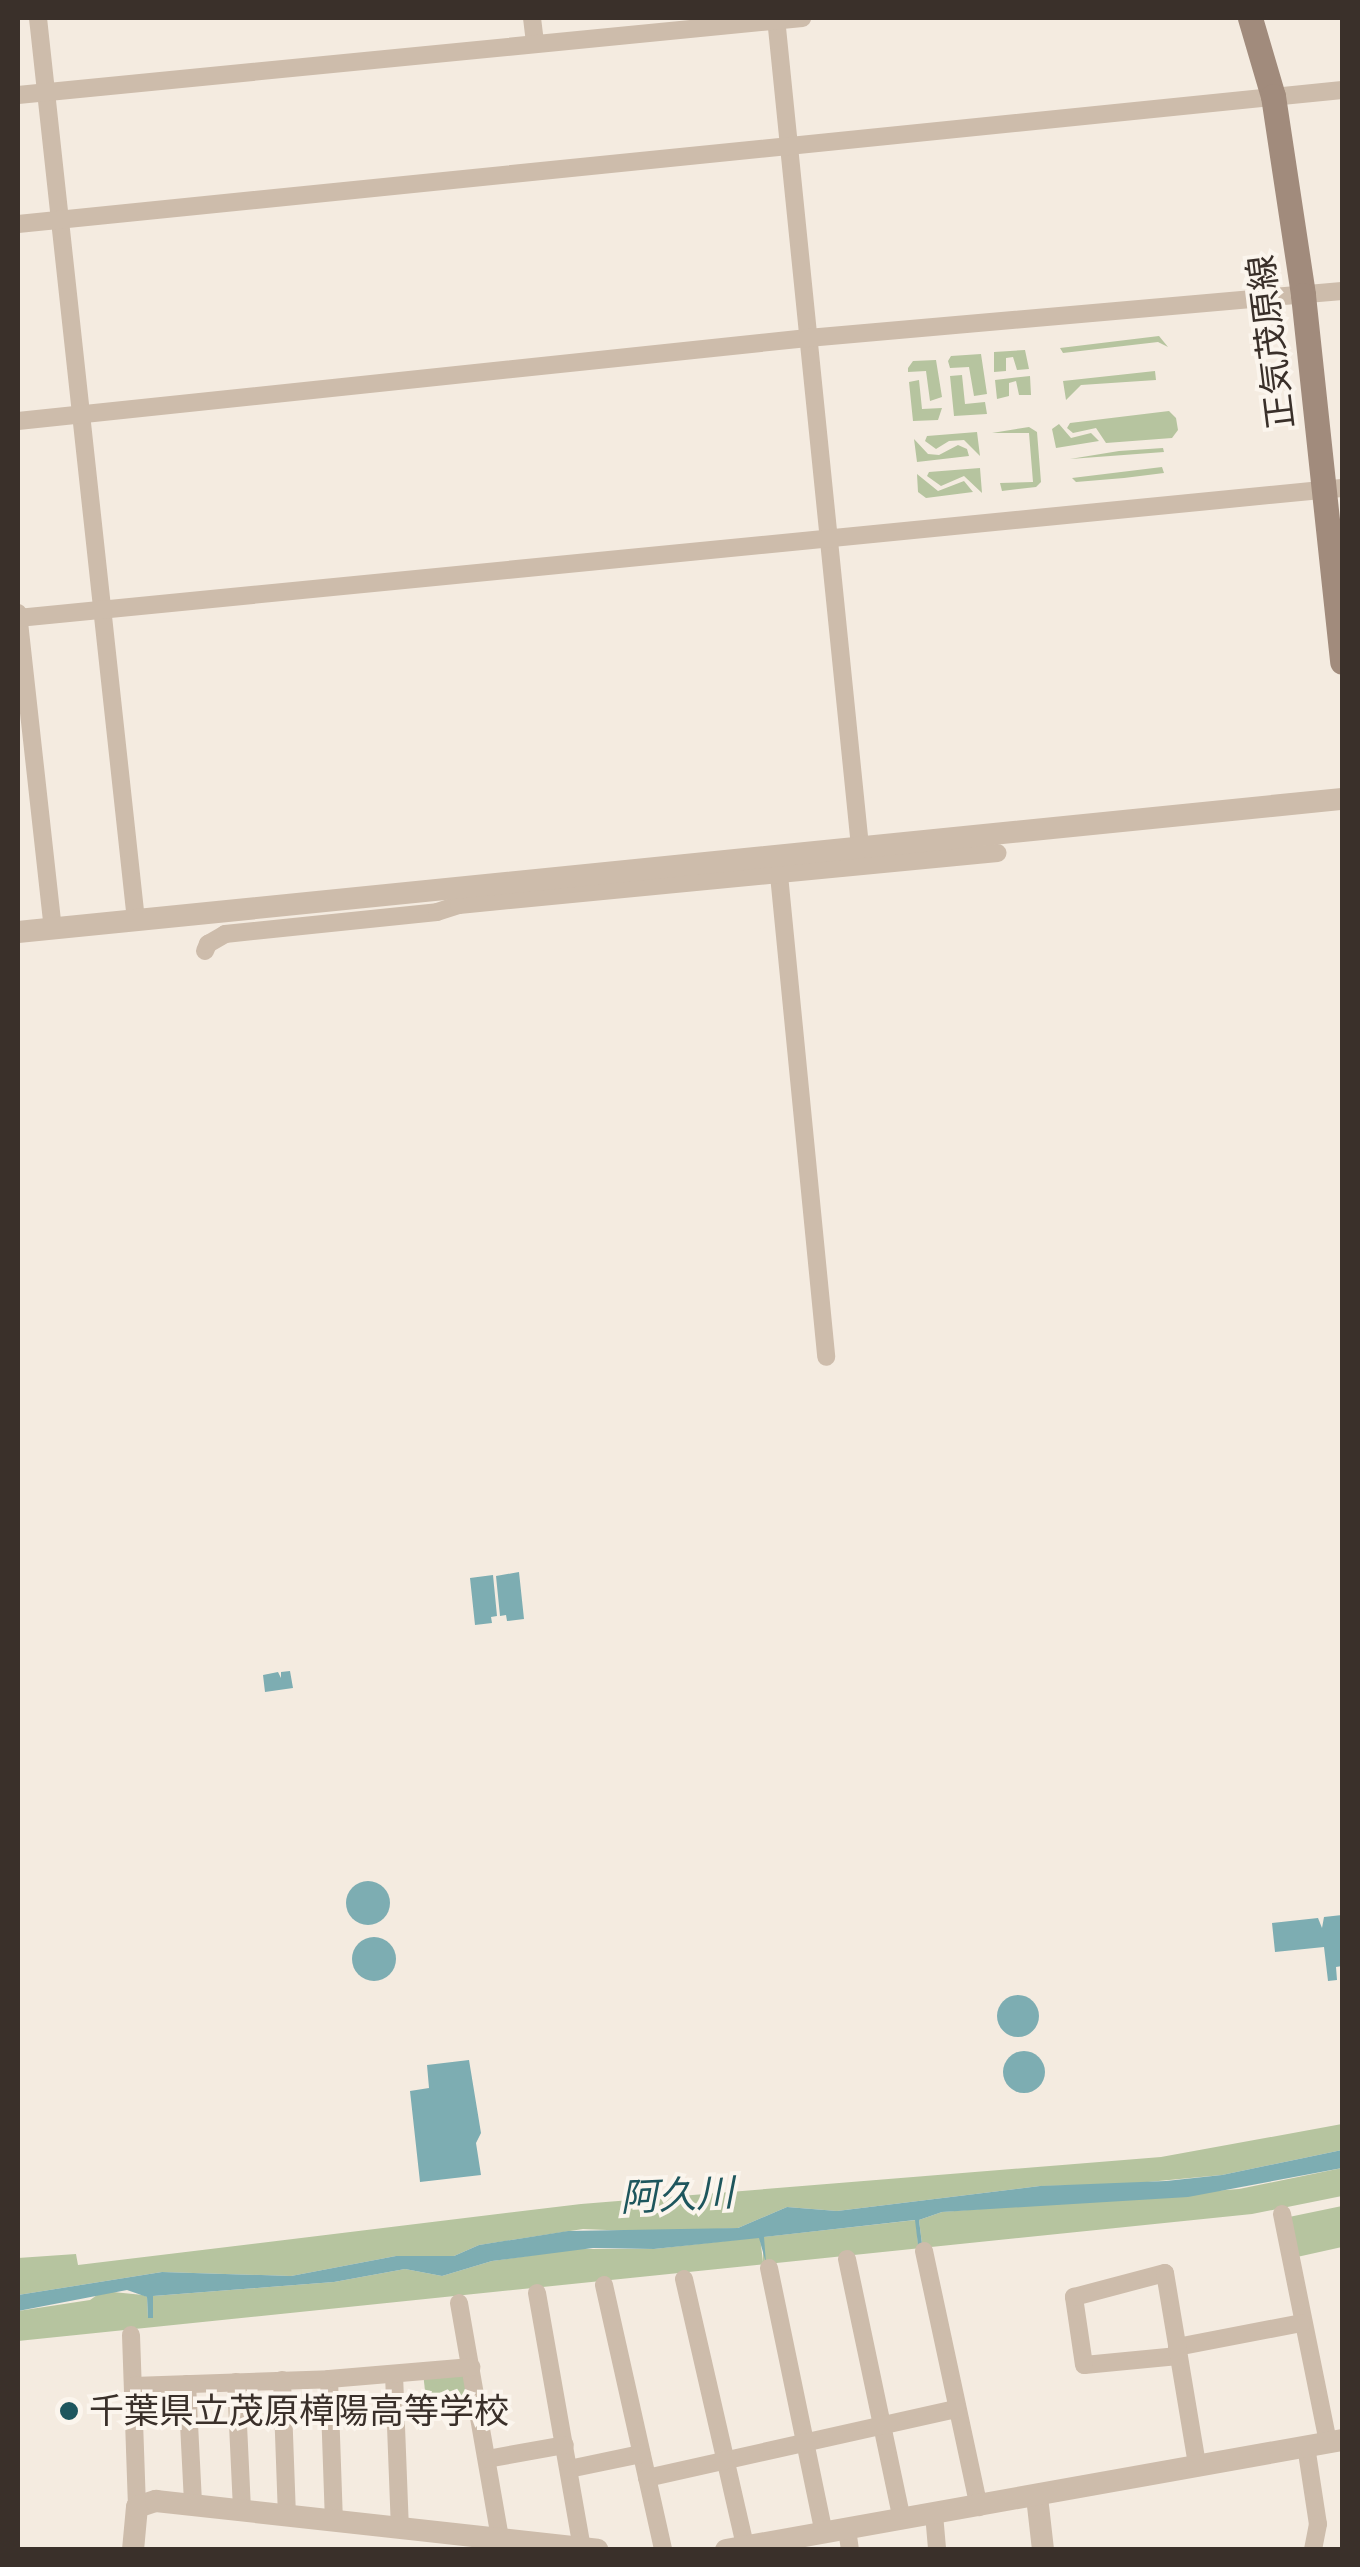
<!DOCTYPE html>
<meta charset="utf-8">
<style>
body{margin:0}
#map{position:relative;width:1360px;height:2567px;overflow:hidden;background:#f4ebe0;font-family:"DM Sans","Noto Sans JP",sans-serif}
div>[style]{position:absolute}
.green>*{inset:0;background:#b6c49f}
.water>*{inset:0;background:#7dadb2}
.round{border-radius:50%}
.minor>*{height:18px;margin:-9px;padding:0 9px;transform-origin:9px;border-radius:9px;background:#cdbcab}
.tertiary>*{height:22px;margin:-11px;padding:0 11px;transform-origin:11px;border-radius:11px;background:#cdbcab}
.secondary>*{height:25px;margin:-12.5px;padding:0 12.5px;transform-origin:12.5px;border-radius:12.5px;background:#a18b7c}
.dots>*{width:28px;height:28px;translate:-50% -50%;box-sizing:border-box;border:5px solid #fbf5ed;border-radius:50%}
span{translate:-50% -50%;white-space:nowrap;text-align:center;line-height:1.15;-webkit-text-stroke:8px #fbf5ed;paint-order:stroke}
.street-label{font-size:35px;color:#3a302a}
.poi-label{font-size:35px;color:#3a302a}
.left{translate:0 -50%;text-align:left}
.water-label{font-size:38px;color:#1e565d;font-style:italic}
.frame{position:absolute;inset:0;border:20px solid #3a302a;pointer-events:none}
</style>
<div id="map">
<div class="green">
<div style="clip-path:polygon(1159px 336px,1168px 347px,1158px 342px,1063px 353px,1060px 348px)"></div>
<div style="clip-path:polygon(1025px 350px,1029px 369px,1017px 370px,1013px 357px,1006px 358px,1006px 371px,994px 372px,994px 352px)"></div>
<div style="clip-path:polygon(981px 354px,987px 394px,974px 396px,969px 367px,950px 368px,948px 361px,951px 356px)"></div>
<div style="clip-path:polygon(936px 360px,942px 397px,930px 401px,926px 371px,908px 372px,908px 368px,913px 361px)"></div>
<div style="clip-path:polygon(1155px 371px,1156px 380px,1081px 385px,1066px 400px,1063px 381px)"></div>
<div style="clip-path:polygon(962px 375px,965px 404px,985px 402px,987px 414px,954px 416px,950px 376px)"></div>
<div style="clip-path:polygon(1030px 376px,1031px 395px,1019px 395px,1016px 381px,1009px 383px,1009px 396px,997px 399px,995px 380px)"></div>
<div style="clip-path:polygon(919px 380px,922px 409px,942px 408px,938px 420px,913px 421px,909px 382px)"></div>
<div style="clip-path:polygon(1169px 411px,1176px 418px,1178px 430px,1172px 438px,1106px 443px,1096px 428px,1073px 433px,1067px 428px,1070px 423px)"></div>
<div style="clip-path:polygon(1059px 424px,1071px 438px,1091px 433px,1099px 441px,1056px 448px,1052px 429px)"></div>
<div style="clip-path:polygon(1029px 427px,1037px 432px,1041px 482px,1036px 487px,1002px 491px,1000px 483px,1033px 482px,1029px 433px,992px 433px)"></div>
<div style="clip-path:polygon(977px 432px,980px 456px,964px 440px,949px 441px,936px 449px,925px 441px,927px 436px)"></div>
<div style="clip-path:polygon(914px 439px,928px 454px,939px 455px,958px 445px,967px 449px,969px 456px,917px 462px)"></div>
<div style="clip-path:polygon(1163px 448px,1164px 452px,1070px 459px,1119px 451px)"></div>
<div style="clip-path:polygon(1162px 467px,1164px 473px,1124px 478px,1076px 482px,1072px 478px)"></div>
<div style="clip-path:polygon(980px 468px,982px 493px,964px 476px,941px 486px,927px 476px,929px 472px)"></div>
<div style="clip-path:polygon(917px 474px,938px 491px,964px 481px,973px 492px,926px 498px,918px 492px)"></div>
<div style="clip-path:polygon(1342px 2124px,1342px 2150px,1222px 2175px,1116px 2185px,1040px 2186px,837px 2211px,787px 2207px,738px 2228px,655px 2232px,583px 2229px,479px 2245px,454px 2256px,396px 2256px,291px 2276px,162px 2272px,18px 2295px,18px 2258px,76px 2254px,78px 2265px,581px 2204px,1161px 2157px)"></div>
<div style="clip-path:polygon(1342px 2168px,1342px 2196px,1252px 2214px,18px 2341px,18px 2311px,90px 2300px,103px 2291px,143px 2295px,147px 2297px,148px 2318px,153px 2317px,153px 2296px,334px 2282px,405px 2269px,442px 2276px,492px 2261px,575px 2249px,654px 2249px,760px 2237px,763px 2262px,763px 2237px,916px 2220px,918px 2244px,922px 2244px,919px 2220px,942px 2212px,1239px 2189px)"></div>
<div style="clip-path:polygon(1342px 2206px,1342px 2247px,1297px 2257px,1289px 2217px)"></div>
<div style="clip-path:polygon(474px 2371px,480px 2415px,428px 2417px,423px 2373px)"></div>
</div>
<div class="water">
<div style="clip-path:polygon(519px 1572px,524px 1619px,507px 1621px,506px 1615px,500px 1616px,496px 1576px)"></div>
<div style="clip-path:polygon(493px 1575px,497px 1616px,491px 1617px,492px 1623px,475px 1625px,470px 1578px)"></div>
<div style="clip-path:polygon(290px 1671px,293px 1688px,265px 1692px,263px 1675px,278px 1672px,281px 1678px,281px 1672px)"></div>
<div class="round" style="left:346px;top:1881px;width:44px;height:44px"></div>
<div style="clip-path:polygon(1342px 1915px,1342px 1966px,1336px 1967px,1337px 1980px,1328px 1981px,1324px 1947px,1275px 1952px,1272px 1923px,1318px 1918px,1322px 1928px,1324px 1917px)"></div>
<div class="round" style="left:352px;top:1937px;width:44px;height:44px"></div>
<div class="round" style="left:997px;top:1995px;width:42px;height:42px"></div>
<div class="round" style="left:1003px;top:2051px;width:42px;height:42px"></div>
<div style="clip-path:polygon(469px 2060px,481px 2133px,476px 2143px,481px 2175px,420px 2182px,410px 2091px,429px 2088px,427px 2065px)"></div>
<div style="clip-path:polygon(1342px 2150px,1342px 2168px,1188px 2197px,942px 2212px,919px 2220px,922px 2244px,918px 2245px,915px 2220px,764px 2237px,766px 2263px,759px 2238px,654px 2249px,593px 2248px,492px 2261px,442px 2276px,405px 2269px,334px 2282px,153px 2296px,153px 2318px,148px 2318px,147px 2297px,127px 2290px,18px 2311px,18px 2295px,162px 2272px,291px 2276px,396px 2256px,454px 2256px,479px 2245px,568px 2231px,738px 2228px,787px 2207px,837px 2211px,1040px 2186px,1166px 2181px,1222px 2175px)"></div>
</div>
<div class="minor">
<div style="left:38px;top:18px;width:907px;rotate:83.8deg"></div>
<div style="left:532px;top:18px;width:26px;rotate:83deg"></div>
<div style="left:776px;top:18px;width:833px;rotate:84.21deg"></div>
<div style="left:18px;top:95px;width:788px;rotate:-5.61deg"></div>
<div style="left:18px;top:224px;width:1331px;rotate:-5.78deg"></div>
<div style="left:18px;top:421px;width:794px;rotate:-6deg"></div>
<div style="left:808px;top:338px;width:536px;rotate:-5.03deg"></div>
<div style="left:18px;top:613px;width:317px;rotate:83.7deg"></div>
<div style="left:18px;top:618px;width:1330px;rotate:-5.61deg"></div>
<div style="left:779px;top:875px;width:484px;rotate:84.4deg"></div>
<div style="left:205px;top:951px;width:8px;rotate:-67deg"></div>
<div style="left:208px;top:944px;width:20px;rotate:-30deg"></div>
<div style="left:225px;top:934px;width:213px;rotate:-5.9deg"></div>
<div style="left:437px;top:912px;width:23px;rotate:-18deg"></div>
<div style="left:459px;top:905px;width:541px;rotate:-5.52deg"></div>
<div style="left:1282px;top:2214px;width:233px;rotate:78.6deg"></div>
<div style="left:924px;top:2251px;width:262px;rotate:77.9deg"></div>
<div style="left:847px;top:2259px;width:266px;rotate:78.1deg"></div>
<div style="left:769px;top:2268px;width:271px;rotate:78.3deg"></div>
<div style="left:684px;top:2279px;width:274px;rotate:77.1deg"></div>
<div style="left:604px;top:2285px;width:271px;rotate:77.4deg"></div>
<div style="left:537px;top:2293px;width:259px;rotate:80deg"></div>
<div style="left:459px;top:2303px;width:238px;rotate:80.1deg"></div>
<div style="left:131px;top:2335px;width:172px;rotate:88deg"></div>
<div style="left:1177px;top:2347px;width:127px;rotate:-10.9deg"></div>
<div style="left:1178px;top:2356px;width:94px;rotate:174.5deg"></div>
<div style="left:1084px;top:2365px;width:69px;rotate:-98.4deg"></div>
<div style="left:1074px;top:2297px;width:94px;rotate:-14.8deg"></div>
<div style="left:1165px;top:2273px;width:195px;rotate:80.5deg"></div>
<div style="left:394px;top:2374px;width:153px;rotate:87.8deg"></div>
<div style="left:329px;top:2379px;width:140px;rotate:88deg"></div>
<div style="left:282px;top:2380px;width:134px;rotate:87.9deg"></div>
<div style="left:236px;top:2382px;width:127px;rotate:87.3deg"></div>
<div style="left:187px;top:2384px;width:120px;rotate:87.1deg"></div>
<div style="left:133px;top:2386px;width:196px;rotate:-2deg"></div>
<div style="left:329px;top:2379px;width:143px;rotate:-4.8deg"></div>
<div style="left:1306px;top:2446px;width:79px;rotate:81.3deg"></div>
<div style="left:1318px;top:2524px;width:26px;rotate:101deg"></div>
<div style="left:487px;top:2459px;width:79px;rotate:-10.2deg"></div>
<div style="left:569px;top:2469px;width:74px;rotate:-11.8deg"></div>
<div style="left:647px;top:2478px;width:317px;rotate:-12.6deg"></div>
<div style="left:934px;top:2514px;width:36px;rotate:85deg"></div>
<div style="left:847px;top:2529px;width:21px;rotate:82deg"></div>
</div>
<div class="tertiary">
<div style="left:18px;top:932px;width:1331px;rotate:-5.74deg"></div>
<div style="left:1037px;top:2497px;width:53px;rotate:83.5deg"></div>
<div style="left:133px;top:2550px;width:43px;rotate:-84.7deg"></div>
<div style="left:137px;top:2507px;width:20px;rotate:-18deg"></div>
<div style="left:156px;top:2501px;width:444px;rotate:6.3deg"></div>
<div style="left:726px;top:2550px;width:626px;rotate:-10.12deg"></div>
</div>
<div class="secondary">
<div style="left:1250px;top:18px;width:81px;rotate:73.6deg"></div>
<div style="left:1273px;top:96px;width:201px;rotate:81.4deg"></div>
<div style="left:1303px;top:295px;width:369px;rotate:83.9deg"></div>
</div>
<div class="dots">
<div style="left:69px;top:2411px;background:#1e565d"></div>
</div>
<div class="street-label">
<span style="left:1271px;top:342px;rotate:-97deg">正気茂原線</span>
</div>
<div class="poi-label">
<span class="left" style="left:89px;top:2411px">千葉県立茂原樟陽高等学校</span>
</div>
<div class="water-label">
<span style="left:677px;top:2196px;rotate:-3deg">阿久川</span>
</div>
<div class="frame"></div>
</div>
